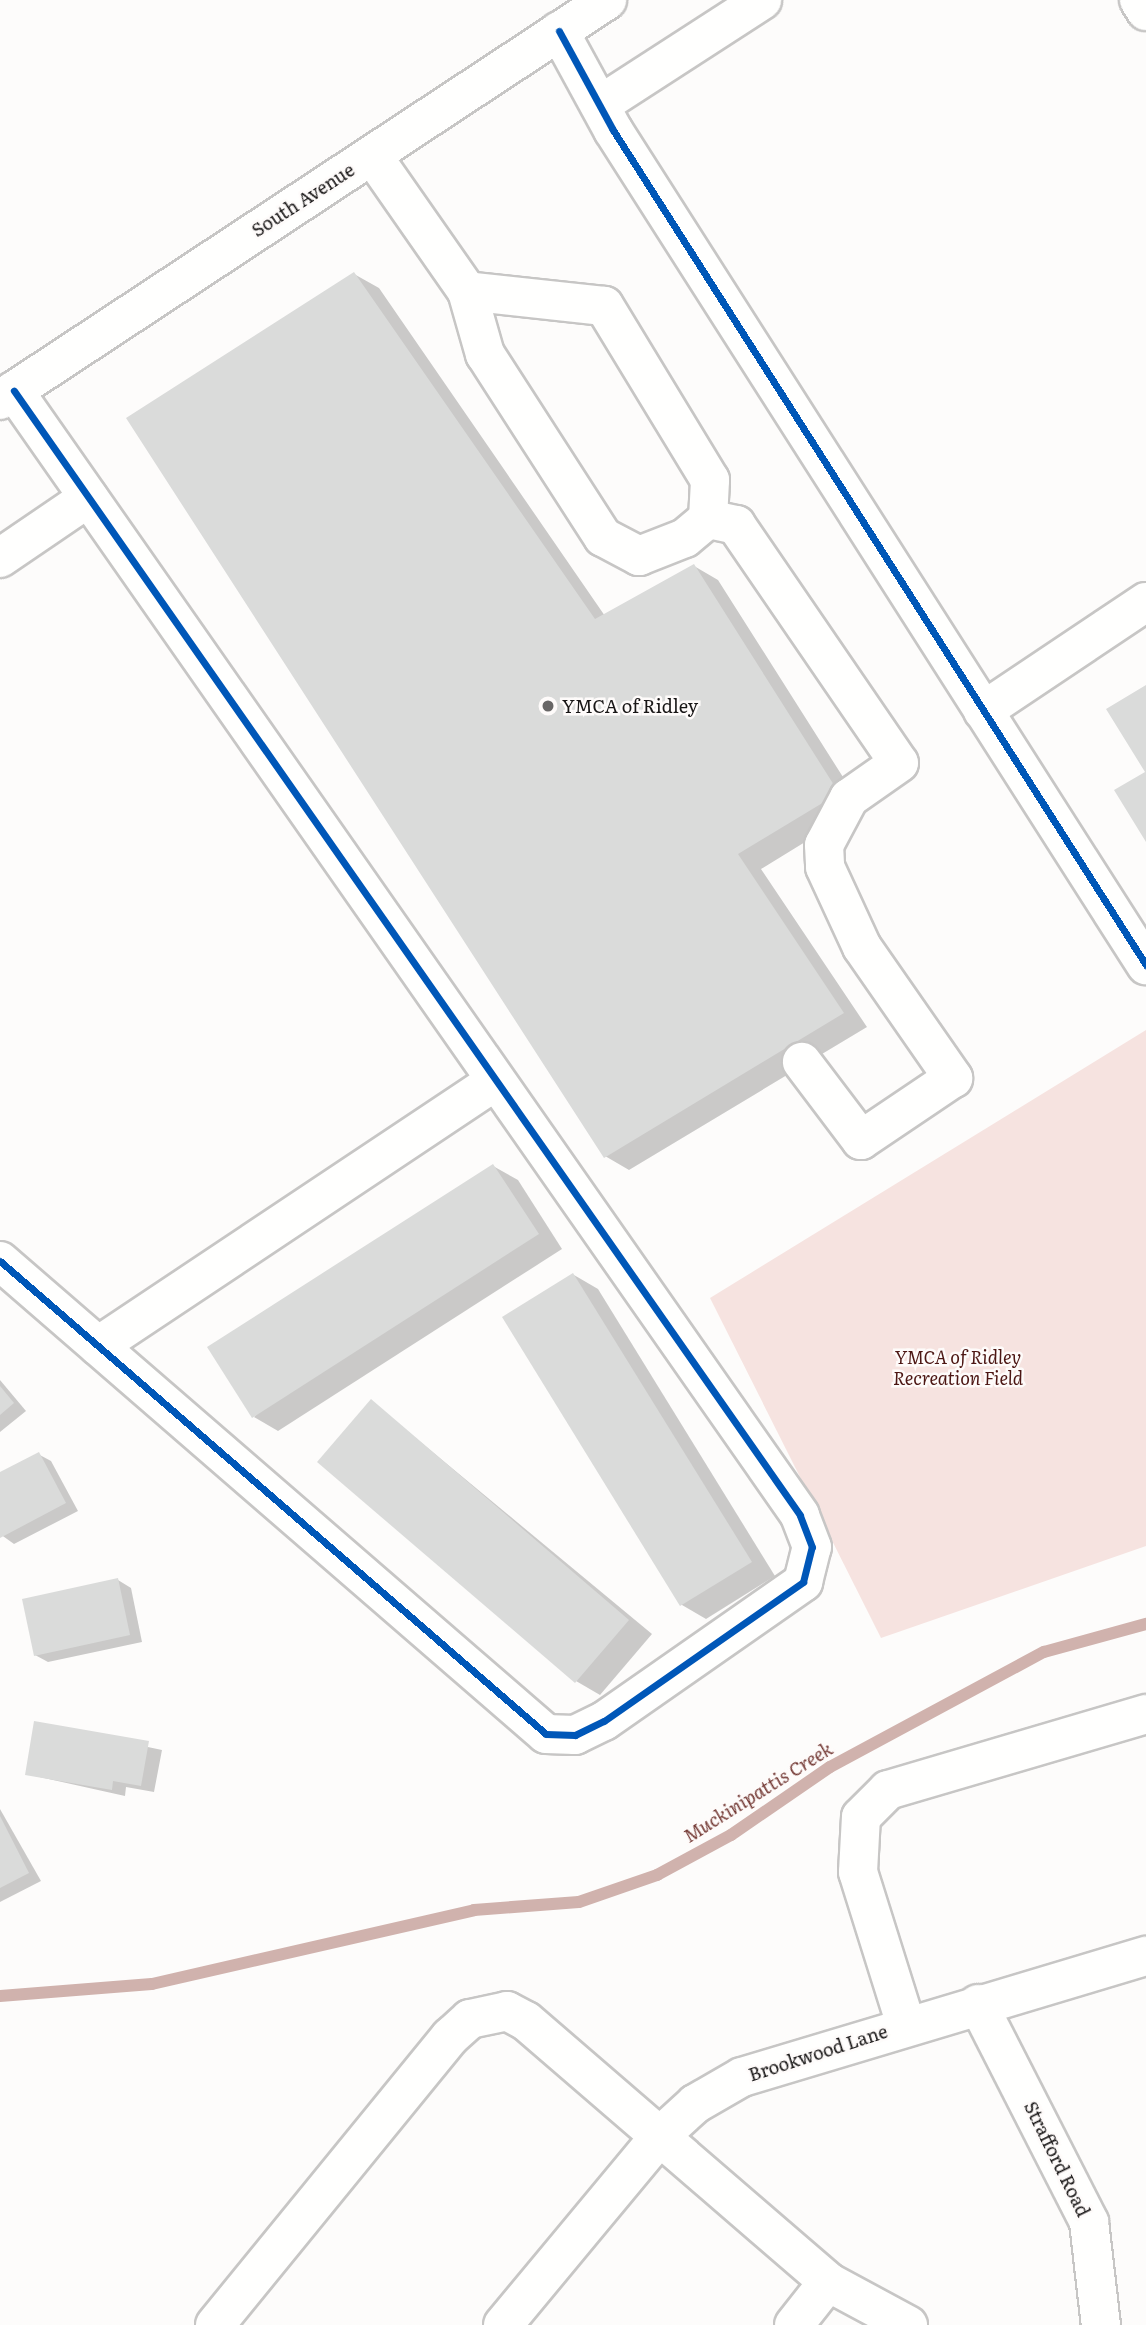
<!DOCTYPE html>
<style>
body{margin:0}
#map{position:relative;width:1146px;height:2325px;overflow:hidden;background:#fdfcfb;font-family:Literata,serif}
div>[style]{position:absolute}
.green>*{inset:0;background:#f6e3e0}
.shadow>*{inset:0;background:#0003}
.stream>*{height:12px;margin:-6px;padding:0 6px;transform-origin:6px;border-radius:6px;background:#d0b2ad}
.building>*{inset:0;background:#dadbda}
.roads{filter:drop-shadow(2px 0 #c7c6c5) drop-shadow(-2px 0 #c7c6c5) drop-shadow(0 2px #c7c6c5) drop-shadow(0 -2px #c7c6c5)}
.minor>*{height:38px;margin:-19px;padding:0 19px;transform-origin:19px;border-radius:19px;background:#fffffe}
.cycleway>*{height:7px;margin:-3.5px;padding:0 3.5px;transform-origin:3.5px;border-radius:3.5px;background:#0057b8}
.dots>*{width:19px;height:19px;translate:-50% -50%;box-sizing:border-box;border:4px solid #fefbfa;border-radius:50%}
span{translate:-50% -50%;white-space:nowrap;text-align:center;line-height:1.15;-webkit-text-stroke:5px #fefbfa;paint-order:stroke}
.street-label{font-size:18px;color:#181616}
.poi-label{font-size:18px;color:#181616}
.left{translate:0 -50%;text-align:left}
.park-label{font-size:18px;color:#4c1613;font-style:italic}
.water-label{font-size:19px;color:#733934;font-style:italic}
</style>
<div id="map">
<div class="green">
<div style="clip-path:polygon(1146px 1030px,1146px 1546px,881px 1638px,710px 1298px)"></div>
</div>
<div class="shadow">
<div style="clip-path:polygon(354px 274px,379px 288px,605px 616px,694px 566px,718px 580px,862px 807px,761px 869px,867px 1027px,629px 1170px,605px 1156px)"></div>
<div style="clip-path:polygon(493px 1166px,518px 1180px,562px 1249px,278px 1431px,254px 1417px)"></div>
<div style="clip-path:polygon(574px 1275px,598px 1289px,775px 1576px,706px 1619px,682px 1605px)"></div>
<div style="clip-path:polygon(0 1380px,26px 1411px,0 1432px)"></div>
<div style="clip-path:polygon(371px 1401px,652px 1634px,600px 1695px,576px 1681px)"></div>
<div style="clip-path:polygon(38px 1454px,51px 1461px,78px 1511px,14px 1544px,0 1534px,0 1474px)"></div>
<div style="clip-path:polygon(118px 1580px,131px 1588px,142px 1642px,48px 1662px,35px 1655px)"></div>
<div style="clip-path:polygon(35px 1723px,162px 1750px,154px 1792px,126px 1787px,125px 1796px,26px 1774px)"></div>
<div style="clip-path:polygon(0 1809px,41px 1881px,0 1902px)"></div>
</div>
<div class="stream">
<div style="left:0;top:1996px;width:152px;rotate:-4.5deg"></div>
<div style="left:152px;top:1984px;width:330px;rotate:-12.9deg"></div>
<div style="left:474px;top:1910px;width:105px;rotate:-4.4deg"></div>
<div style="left:579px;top:1902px;width:83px;rotate:-19.1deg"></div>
<div style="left:657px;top:1875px;width:84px;rotate:-28.4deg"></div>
<div style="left:731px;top:1835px;width:120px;rotate:-34.5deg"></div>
<div style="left:830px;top:1767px;width:243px;rotate:-28.3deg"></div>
<div style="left:1044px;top:1652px;width:106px;rotate:-15.4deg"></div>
</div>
<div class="building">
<div style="clip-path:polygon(354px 272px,595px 619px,694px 564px,839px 793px,738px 854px,844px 1013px,604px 1158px,126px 418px)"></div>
<div style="clip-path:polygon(1146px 685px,1146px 842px,1114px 790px,1145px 772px,1106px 709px)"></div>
<div style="clip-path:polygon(493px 1164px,539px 1234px,252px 1418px,207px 1347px)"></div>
<div style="clip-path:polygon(573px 1273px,752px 1562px,680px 1606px,502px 1317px)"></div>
<div style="clip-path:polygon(0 1386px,14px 1403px,0 1415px)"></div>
<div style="clip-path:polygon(371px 1399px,629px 1620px,575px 1683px,317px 1462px)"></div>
<div style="clip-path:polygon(39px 1452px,66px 1503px,0 1538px,0 1472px)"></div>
<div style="clip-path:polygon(118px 1578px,130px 1635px,34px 1656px,22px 1599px)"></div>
<div style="clip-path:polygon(34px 1721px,149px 1741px,141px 1786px,113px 1781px,112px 1790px,25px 1775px)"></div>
<div style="clip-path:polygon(0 1816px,29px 1873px,0 1888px)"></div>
</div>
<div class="roads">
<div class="minor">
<div style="left:1139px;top:0;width:13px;rotate:58deg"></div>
<div style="left:559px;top:31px;width:113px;rotate:61.4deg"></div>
<div style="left:613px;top:130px;width:991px;rotate:57.45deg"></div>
<div style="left:600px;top:105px;width:193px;rotate:-32.9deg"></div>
<div style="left:372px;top:155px;width:166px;rotate:55.1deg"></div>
<div style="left:467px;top:291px;width:66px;rotate:74.1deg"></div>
<div style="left:485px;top:354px;width:218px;rotate:57.2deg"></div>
<div style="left:603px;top:537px;width:41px;rotate:27.8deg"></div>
<div style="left:639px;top:556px;width:49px;rotate:-21.4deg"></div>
<div style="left:685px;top:538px;width:30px;rotate:-40deg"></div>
<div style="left:708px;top:519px;width:39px;rotate:-87deg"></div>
<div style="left:710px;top:480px;width:204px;rotate:-121.3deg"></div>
<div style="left:604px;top:306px;width:138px;rotate:-173.8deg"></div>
<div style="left:0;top:400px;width:727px;rotate:-33.38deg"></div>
<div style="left:708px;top:519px;width:29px;rotate:12deg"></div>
<div style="left:736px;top:525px;width:288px;rotate:55.6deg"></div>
<div style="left:899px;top:763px;width:61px;rotate:145deg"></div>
<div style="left:849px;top:798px;width:53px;rotate:118deg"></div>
<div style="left:824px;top:845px;width:22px;rotate:87deg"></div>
<div style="left:825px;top:867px;width:88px;rotate:65.2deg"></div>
<div style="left:862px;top:947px;width:160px;rotate:55.2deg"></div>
<div style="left:953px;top:1078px;width:111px;rotate:146deg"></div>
<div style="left:861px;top:1140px;width:98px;rotate:-127.1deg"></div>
<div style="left:0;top:558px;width:107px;rotate:-34.3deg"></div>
<div style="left:983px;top:711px;width:196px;rotate:-33.8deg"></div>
<div style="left:0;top:1261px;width:722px;rotate:40.9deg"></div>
<div style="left:546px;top:1734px;width:29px;rotate:2deg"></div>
<div style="left:575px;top:1735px;width:32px;rotate:-26deg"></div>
<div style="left:604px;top:1721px;width:243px;rotate:-34.9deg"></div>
<div style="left:803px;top:1582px;width:36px;rotate:-76deg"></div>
<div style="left:812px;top:1547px;width:34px;rotate:-111deg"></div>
<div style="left:800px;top:1515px;width:1372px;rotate:-124.96deg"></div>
<div style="left:98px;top:1346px;width:478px;rotate:-33.7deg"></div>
<div style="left:978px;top:2004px;width:245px;rotate:63deg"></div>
<div style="left:1089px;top:2222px;width:104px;rotate:83.4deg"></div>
<div style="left:906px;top:2025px;width:160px;rotate:-107.4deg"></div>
<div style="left:858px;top:1872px;width:55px;rotate:-86.9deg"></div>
<div style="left:861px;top:1817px;width:38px;rotate:-45deg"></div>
<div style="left:888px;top:1790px;width:269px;rotate:-16.4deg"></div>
<div style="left:215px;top:2325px;width:372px;rotate:-50.8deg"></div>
<div style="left:450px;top:2037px;width:27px;rotate:-42deg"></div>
<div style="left:470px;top:2019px;width:38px;rotate:-12deg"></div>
<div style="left:507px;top:2011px;width:21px;rotate:28deg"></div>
<div style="left:526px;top:2021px;width:399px;rotate:40.8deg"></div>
<div style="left:828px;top:2282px;width:91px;rotate:28.3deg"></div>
<div style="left:503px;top:2325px;width:244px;rotate:-50.3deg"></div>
<div style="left:659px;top:2137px;width:49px;rotate:-42.5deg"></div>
<div style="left:695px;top:2104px;width:54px;rotate:-29.9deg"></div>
<div style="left:742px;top:2077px;width:422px;rotate:-16.7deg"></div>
<div style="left:794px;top:2325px;width:55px;rotate:-51.7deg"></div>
</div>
</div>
<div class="cycleway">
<div style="left:559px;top:31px;width:113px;rotate:61.4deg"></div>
<div style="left:613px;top:130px;width:991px;rotate:57.45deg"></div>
<div style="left:0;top:1261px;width:722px;rotate:40.9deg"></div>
<div style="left:546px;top:1734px;width:29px;rotate:2deg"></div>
<div style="left:575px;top:1735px;width:32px;rotate:-26deg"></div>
<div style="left:604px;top:1721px;width:243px;rotate:-34.9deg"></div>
<div style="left:803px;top:1582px;width:36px;rotate:-76deg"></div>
<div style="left:812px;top:1547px;width:34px;rotate:-111deg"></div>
<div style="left:800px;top:1515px;width:1372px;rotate:-124.96deg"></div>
</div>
<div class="dots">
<div style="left:548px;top:706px;background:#686666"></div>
</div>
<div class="street-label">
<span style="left:303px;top:200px;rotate:-33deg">South Avenue</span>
<span style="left:818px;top:2053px;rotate:-18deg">Brookwood Lane</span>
<span style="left:1057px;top:2159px;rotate:64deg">Strafford Road</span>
</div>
<div class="poi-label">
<span class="left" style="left:562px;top:706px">YMCA of Ridley</span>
</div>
<div class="park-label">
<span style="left:958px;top:1368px">YMCA of Ridley<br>Recreation Field</span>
</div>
<div class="water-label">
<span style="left:758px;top:1792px;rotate:-32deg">Muckinipattis Creek</span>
</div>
</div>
